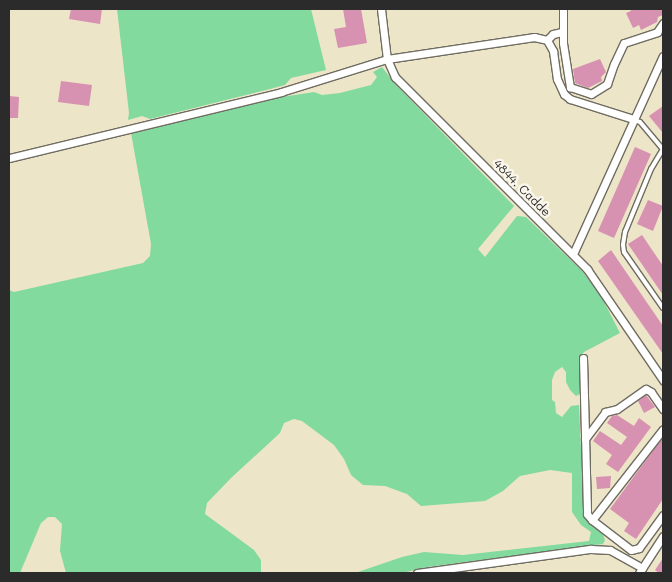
<!DOCTYPE html>
<style>
body{margin:0}
#map{position:relative;width:672px;height:582px;overflow:hidden;background:#ede5c7;font-family:Mali,sans-serif}
div>[style]{position:absolute}
.green>*{inset:0;background:#82da9f}
.building>*{inset:0;background:#d791b1}
.roads{filter:drop-shadow(1px 0 #6f6c62) drop-shadow(-1px 0 #6f6c62) drop-shadow(0 1px #6f6c62) drop-shadow(0 -1px #6f6c62)}
.lane>*{height:4px;margin:-2px;padding:0 2px;transform-origin:2px;border-radius:2px;background:#fff}
.street>*{height:7px;margin:-3.5px;padding:0 3.5px;transform-origin:3.5px;border-radius:3.5px;background:#fff}
span{translate:-50% -50%;white-space:nowrap;text-align:center;line-height:1.15;-webkit-text-stroke:5px #fbf7ec;paint-order:stroke}
.street-label{font-size:12px;color:#2b2b2b}
.frame{position:absolute;inset:0;border:10px solid #2b2b2b;pointer-events:none}
</style>
<div id="map">
<div class="green">
<div style="clip-path:polygon(117px 9px,311px 9px,326px 70px,291px 78px,285px 85px,270px 89px,150px 119px,142px 116px,128px 120px,129px 113px)"></div>
<div style="clip-path:polygon(382px 67px,397px 86px,514px 206px,478px 249px,485px 257px,517px 216px,526px 217px,582px 271px,600px 294px,620px 333px,584px 352px,579px 358px,582px 393px,576px 396px,570px 390px,566px 382px,566px 372px,562px 367px,555px 372px,552px 380px,552px 400px,555px 402px,556px 413px,562px 417px,571px 406px,579px 405px,584px 513px,589px 521px,603px 534px,605px 540px,603px 544px,428px 567px,402px 573px,355px 573px,402px 557px,424px 552px,463px 555px,589px 541px,591px 532px,581px 525px,572px 512px,572px 473px,550px 470px,520px 476px,503px 491px,485px 501px,421px 506px,407px 494px,385px 486px,363px 485px,351px 475px,344px 459px,334px 445px,302px 421px,294px 419px,284px 423px,280px 433px,231px 478px,207px 503px,205px 514px,254px 550px,261px 560px,261px 573px,66px 573px,60px 551px,62px 524px,55px 517px,48px 517px,41px 523px,20px 573px,9px 573px,9px 290px,14px 292px,143px 263px,150px 256px,151px 244px,131px 133px,249px 102px,314px 92px,322px 95px,340px 93px,371px 85px,377px 77px,373px 72px)"></div>
</div>
<div class="building">
<div style="clip-path:polygon(71px 9px,102px 9px,100px 24px,69px 19px)"></div>
<div style="clip-path:polygon(343px 9px,361px 9px,367px 43px,338px 48px,334px 29px,346px 27px)"></div>
<div style="clip-path:polygon(630px 9px,662px 9px,663px 15px,658px 17px,657px 22px,641px 30px,639px 25px,633px 28px,626px 13px,631px 11px)"></div>
<div style="clip-path:polygon(600px 59px,606px 72px,601px 77px,602px 81px,588px 88px,575px 83px,573px 69px)"></div>
<div style="clip-path:polygon(61px 81px,92px 85px,89px 106px,58px 102px)"></div>
<div style="clip-path:polygon(9px 96px,19px 97px,18px 118px,9px 118px)"></div>
<div style="clip-path:polygon(663px 106px,663px 133px,649px 116px)"></div>
<div style="clip-path:polygon(635px 147px,651px 154px,614px 238px,598px 231px)"></div>
<div style="clip-path:polygon(648px 200px,663px 206px,653px 231px,637px 224px)"></div>
<div style="clip-path:polygon(642px 235px,663px 266px,663px 295px,628px 244px)"></div>
<div style="clip-path:polygon(611px 250px,663px 326px,663px 354px,598px 261px)"></div>
<div style="clip-path:polygon(646px 395px,655px 407px,644px 413px,638px 401px)"></div>
<div style="clip-path:polygon(617px 415px,634px 426px,639px 418px,651px 427px,618px 472px,606px 464px,612px 455px,593px 441px,600px 431px,621px 445px,627px 437px,607px 423px,612px 416px)"></div>
<div style="clip-path:polygon(663px 437px,663px 499px,636px 539px,624px 531px,629px 523px,610px 509px)"></div>
<div style="clip-path:polygon(611px 476px,610px 488px,597px 489px,596px 477px)"></div>
<div style="clip-path:polygon(663px 558px,663px 573px,659px 573px,655px 570px)"></div>
</div>
<div class="roads">
<div class="lane">
<div style="left:634px;top:120px;width:6px;rotate:18deg"></div>
<div style="left:640px;top:122px;width:35px;rotate:50deg"></div>
<div style="left:663px;top:149px;width:23px;rotate:121deg"></div>
<div style="left:651px;top:169px;width:68px;rotate:112.4deg"></div>
<div style="left:625px;top:232px;width:13px;rotate:99deg"></div>
<div style="left:623px;top:245px;width:7px;rotate:82deg"></div>
<div style="left:624px;top:252px;width:68px;rotate:55.1deg"></div>
</div>
<div class="street">
<div style="left:381px;top:9px;width:50px;rotate:83.2deg"></div>
<div style="left:387px;top:59px;width:20px;rotate:66deg"></div>
<div style="left:395px;top:77px;width:272px;rotate:45deg"></div>
<div style="left:587px;top:269px;width:135px;rotate:55.6deg"></div>
<div style="left:563px;top:9px;width:34px;rotate:90deg"></div>
<div style="left:563px;top:43px;width:45px;rotate:81deg"></div>
<div style="left:570px;top:87px;width:22px;rotate:18deg"></div>
<div style="left:591px;top:94px;width:19px;rotate:-32deg"></div>
<div style="left:607px;top:84px;width:21px;rotate:-71deg"></div>
<div style="left:614px;top:64px;width:23px;rotate:-65deg"></div>
<div style="left:624px;top:43px;width:35px;rotate:-18deg"></div>
<div style="left:657px;top:32px;width:11px;rotate:-56deg"></div>
<div style="left:547px;top:40px;width:13px;rotate:61deg"></div>
<div style="left:553px;top:51px;width:28px;rotate:82deg"></div>
<div style="left:557px;top:79px;width:17px;rotate:65deg"></div>
<div style="left:564px;top:94px;width:8px;rotate:40deg"></div>
<div style="left:570px;top:99px;width:66px;rotate:17.6deg"></div>
<div style="left:9px;top:158px;width:280px;rotate:-13.6deg"></div>
<div style="left:281px;top:92px;width:111px;rotate:-17.3deg"></div>
<div style="left:387px;top:59px;width:149px;rotate:-8.5deg"></div>
<div style="left:534px;top:37px;width:13px;rotate:13deg"></div>
<div style="left:547px;top:40px;width:8px;rotate:-45deg"></div>
<div style="left:553px;top:34px;width:9px;rotate:-13deg"></div>
<div style="left:573px;top:254px;width:217px;rotate:-65.6deg"></div>
<div style="left:583px;top:358px;width:156px;rotate:88.5deg"></div>
<div style="left:587px;top:514px;width:8px;rotate:50deg"></div>
<div style="left:592px;top:520px;width:49px;rotate:37.6deg"></div>
<div style="left:631px;top:550px;width:8px;rotate:-14deg"></div>
<div style="left:639px;top:548px;width:41px;rotate:-54deg"></div>
<div style="left:585px;top:439px;width:34px;rotate:-53deg"></div>
<div style="left:605px;top:412px;width:12px;rotate:-14deg"></div>
<div style="left:617px;top:409px;width:35px;rotate:-35deg"></div>
<div style="left:646px;top:389px;width:6px;rotate:31deg"></div>
<div style="left:651px;top:392px;width:21px;rotate:55deg"></div>
<div style="left:592px;top:520px;width:115px;rotate:-52deg"></div>
<div style="left:417px;top:573px;width:176px;rotate:-7.9deg"></div>
<div style="left:591px;top:549px;width:19px;rotate:3deg"></div>
<div style="left:610px;top:550px;width:37px;rotate:29deg"></div>
<div style="left:639px;top:573px;width:44px;rotate:-57deg"></div>
</div>
</div>
<div class="street-label">
<span style="left:522px;top:188px;rotate:45deg">4844. Cadde</span>
</div>
<div class="frame"></div>
</div>
